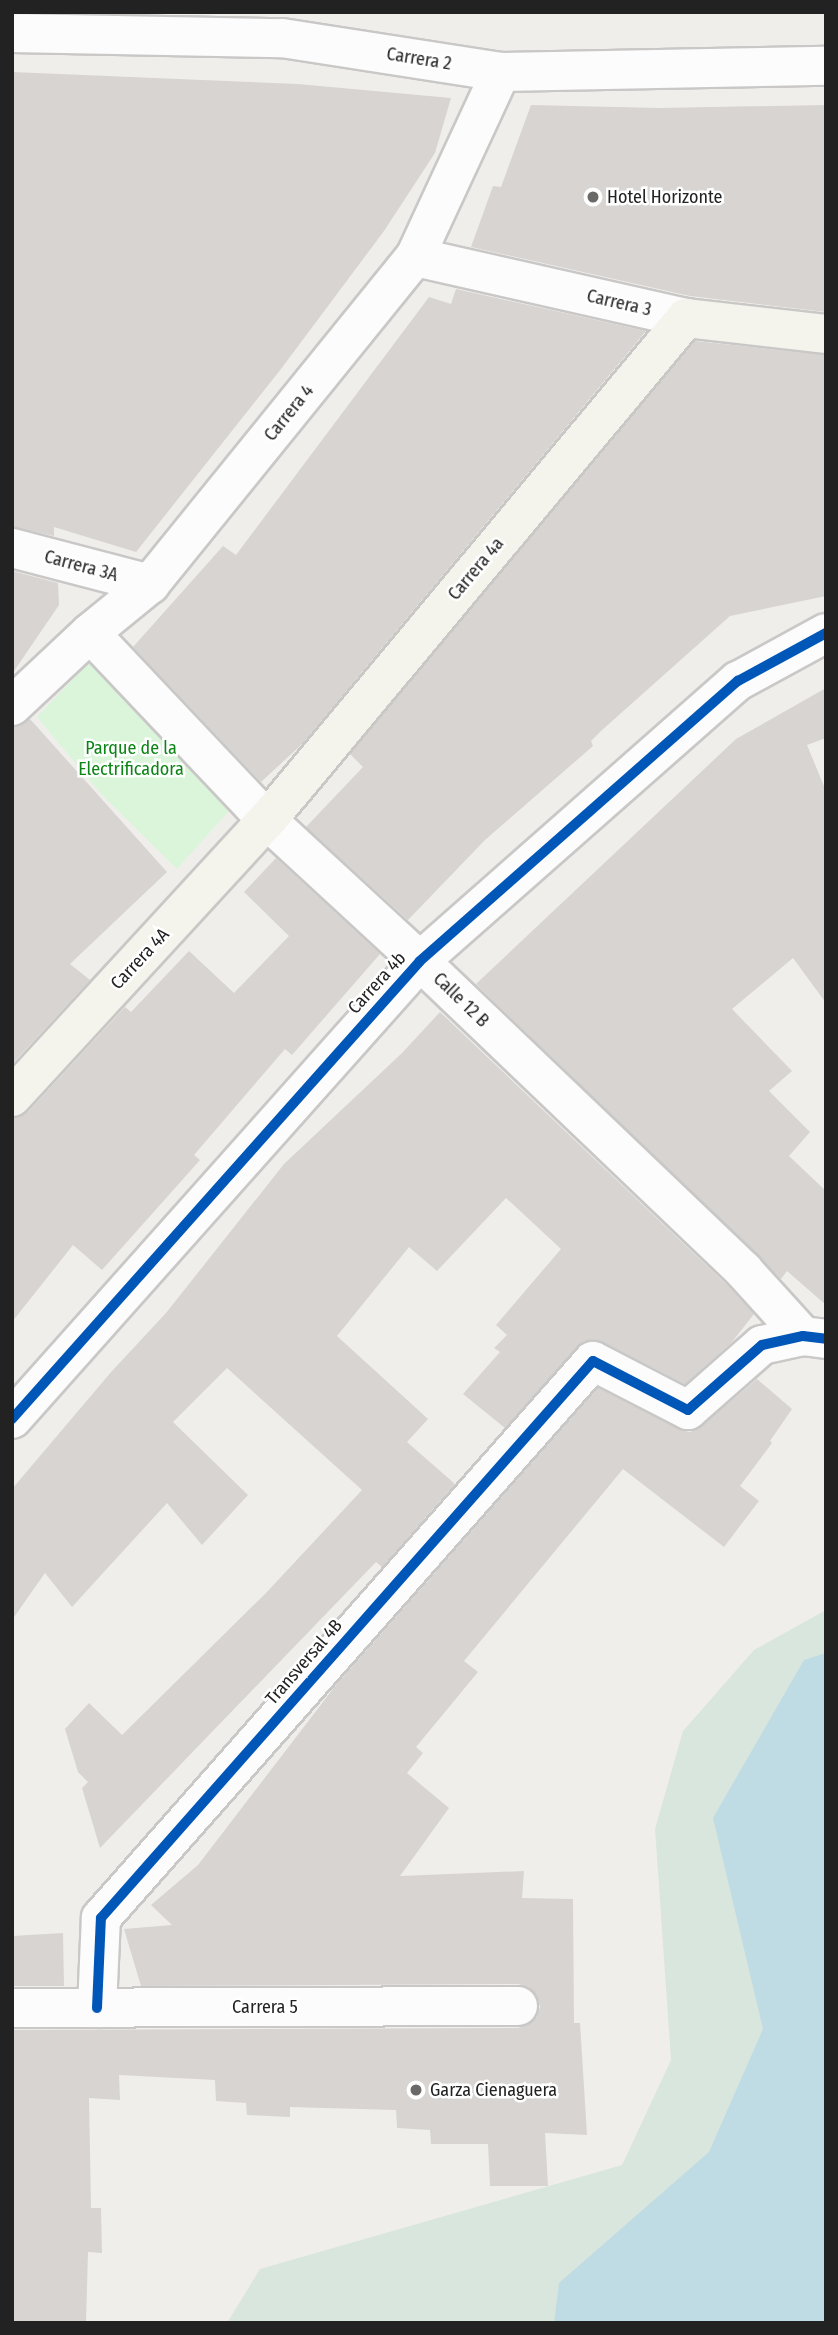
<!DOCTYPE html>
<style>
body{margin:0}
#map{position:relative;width:838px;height:2335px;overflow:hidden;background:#f0eeeb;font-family:"Fira Sans Condensed",sans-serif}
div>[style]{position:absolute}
.wetland>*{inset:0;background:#d9e6de}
.park>*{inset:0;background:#daf5da}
.water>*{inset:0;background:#bfdbe3}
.building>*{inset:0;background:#d7d4d2}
.roads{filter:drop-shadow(2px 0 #c9c8c7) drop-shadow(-2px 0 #c9c8c7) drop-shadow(0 2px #c9c8c7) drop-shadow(0 -2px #c9c8c7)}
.street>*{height:38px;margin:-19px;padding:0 19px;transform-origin:19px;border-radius:19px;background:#fdfcfc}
.secondary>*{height:38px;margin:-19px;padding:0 19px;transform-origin:19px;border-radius:19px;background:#f4f4ed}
.cycleway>*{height:10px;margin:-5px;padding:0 5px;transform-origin:5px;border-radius:5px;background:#0057b8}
.dots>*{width:19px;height:19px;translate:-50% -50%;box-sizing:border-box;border:4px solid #fff;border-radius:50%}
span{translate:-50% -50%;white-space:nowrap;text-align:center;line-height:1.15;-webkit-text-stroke:5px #fff;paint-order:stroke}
.street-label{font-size:18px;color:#222}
.poi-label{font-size:18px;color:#222}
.left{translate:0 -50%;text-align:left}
.park-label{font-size:18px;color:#0c8416}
.frame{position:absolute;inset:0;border:14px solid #222;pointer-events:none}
</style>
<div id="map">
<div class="wetland">
<div style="clip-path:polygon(826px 1610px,826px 2323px,227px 2323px,260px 2269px,622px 2165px,671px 2060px,655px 1829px,683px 1731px,754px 1650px)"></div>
</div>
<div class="park">
<div style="clip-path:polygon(97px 654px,236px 803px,177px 869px,102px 795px,37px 717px)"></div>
</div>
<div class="water">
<div style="clip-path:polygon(826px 1653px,826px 2323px,554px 2323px,559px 2283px,709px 2152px,763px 2029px,713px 1818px,804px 1660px)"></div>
</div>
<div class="building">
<div style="clip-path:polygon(12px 72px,298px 84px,451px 98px,435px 153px,384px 231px,281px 369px,136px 552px,54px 527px,54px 536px,12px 527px)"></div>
<div style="clip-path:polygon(531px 105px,659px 108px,826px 105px,826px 312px,690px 296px,471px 247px,493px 186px,501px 187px)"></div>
<div style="clip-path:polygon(456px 289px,646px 331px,302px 744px,261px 782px,133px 647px,223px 546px,236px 555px,429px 297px,451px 304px)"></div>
<div style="clip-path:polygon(695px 341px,826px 355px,826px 596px,730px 616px,601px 731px,591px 741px,593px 746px,485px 840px,408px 920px,306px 827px,363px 767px,350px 754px)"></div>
<div style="clip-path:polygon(12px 571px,58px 583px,59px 605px,12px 674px)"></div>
<div style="clip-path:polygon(826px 688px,826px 738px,807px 745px,826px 791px,826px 1003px,793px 958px,732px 1009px,792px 1071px,769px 1091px,810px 1132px,789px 1156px,826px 1191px,826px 1305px,787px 1271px,781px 1279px,476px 984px,736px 739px)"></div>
<div style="clip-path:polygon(30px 719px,167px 872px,70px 964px,90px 980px,12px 1064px,12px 727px)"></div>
<div style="clip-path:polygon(276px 858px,380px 954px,292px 1055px,285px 1049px,194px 1155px,200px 1160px,102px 1270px,73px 1245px,12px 1322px,12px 1118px,28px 1112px,125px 1007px,131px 1012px,189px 951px,234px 993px,289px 936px,244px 892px)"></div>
<div style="clip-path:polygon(440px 1012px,728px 1286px,754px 1314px,732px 1342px,685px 1384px,603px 1342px,584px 1341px,505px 1428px,463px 1394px,500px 1352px,494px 1348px,507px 1335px,496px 1325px,561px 1249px,506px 1198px,437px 1271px,409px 1247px,337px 1336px,428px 1419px,407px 1442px,455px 1484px,382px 1567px,376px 1562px,100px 1848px,82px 1788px,88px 1782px,78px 1772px,65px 1729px,89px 1703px,122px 1735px,266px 1593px,362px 1490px,227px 1368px,173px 1422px,248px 1495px,202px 1545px,167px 1503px,72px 1607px,45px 1573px,12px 1620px,12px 1489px,112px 1371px,166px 1313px,284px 1164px,402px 1053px)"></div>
<div style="clip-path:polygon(757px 1379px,792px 1409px,770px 1441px,772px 1443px,740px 1486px,759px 1501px,724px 1547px,623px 1469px,464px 1661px,478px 1672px,416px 1747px,423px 1753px,407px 1773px,449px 1808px,400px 1876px,524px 1871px,522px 1898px,573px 1899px,574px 2023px,580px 2023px,587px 2135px,545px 2133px,548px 2186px,490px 2186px,488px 2144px,431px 2144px,430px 2130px,397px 2128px,396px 2110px,290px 2107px,290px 2117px,247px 2115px,246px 2103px,216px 2101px,215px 2080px,119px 2075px,120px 2100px,89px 2098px,91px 2208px,101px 2208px,102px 2253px,88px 2252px,86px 2323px,14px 2323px,12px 2030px,518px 2028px,528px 2025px,537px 2017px,540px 2007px,537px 1996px,529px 1987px,518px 1984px,141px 1986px,124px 1929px,172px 1925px,151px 1905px,198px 1865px,336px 1685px,598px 1388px,678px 1429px,690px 1432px,702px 1426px)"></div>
<div style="clip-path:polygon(63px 1933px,64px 1986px,12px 1986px,12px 1936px)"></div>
</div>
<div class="roads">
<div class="street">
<div style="left:12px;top:33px;width:270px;rotate:1.1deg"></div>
<div style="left:282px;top:38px;width:222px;rotate:8.8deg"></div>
<div style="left:501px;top:72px;width:325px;rotate:-1.1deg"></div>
<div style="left:415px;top:257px;width:278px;rotate:12.7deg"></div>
<div style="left:12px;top:548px;width:143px;rotate:14.6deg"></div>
<div style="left:90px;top:633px;width:257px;rotate:46.6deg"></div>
<div style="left:267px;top:820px;width:208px;rotate:42.7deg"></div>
<div style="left:420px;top:961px;width:448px;rotate:43.7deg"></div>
<div style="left:744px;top:1271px;width:88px;rotate:47.8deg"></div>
<div style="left:12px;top:706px;width:107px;rotate:-43.1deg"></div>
<div style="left:90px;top:633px;width:77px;rotate:-39.2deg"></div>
<div style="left:150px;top:584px;width:421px;rotate:-51deg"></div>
<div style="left:415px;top:257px;width:204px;rotate:-65.1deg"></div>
<div style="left:12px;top:1419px;width:613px;rotate:-48.3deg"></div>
<div style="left:420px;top:961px;width:424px;rotate:-41.4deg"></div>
<div style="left:738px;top:681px;width:100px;rotate:-28.6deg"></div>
<div style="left:12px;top:2008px;width:506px;rotate:-0.23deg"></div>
<div style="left:97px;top:2008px;width:90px;rotate:-87.5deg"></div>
<div style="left:101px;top:1918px;width:743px;rotate:-48.55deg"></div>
<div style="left:593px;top:1361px;width:107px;rotate:27.3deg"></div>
<div style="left:688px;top:1410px;width:98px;rotate:-41.3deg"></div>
<div style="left:762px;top:1345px;width:42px;rotate:-12.4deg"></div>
<div style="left:803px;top:1336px;width:23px;rotate:7deg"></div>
</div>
<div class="secondary">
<div style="left:12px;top:1097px;width:377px;rotate:-47.4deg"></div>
<div style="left:267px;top:820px;width:654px;rotate:-50.15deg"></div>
<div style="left:686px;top:318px;width:141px;rotate:6.5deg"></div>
</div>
</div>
<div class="cycleway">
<div style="left:12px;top:1419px;width:613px;rotate:-48.3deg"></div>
<div style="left:420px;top:961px;width:424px;rotate:-41.4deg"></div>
<div style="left:738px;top:681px;width:100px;rotate:-28.6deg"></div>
<div style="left:97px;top:2008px;width:90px;rotate:-87.5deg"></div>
<div style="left:101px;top:1918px;width:743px;rotate:-48.55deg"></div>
<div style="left:593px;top:1361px;width:107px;rotate:27.3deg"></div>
<div style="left:688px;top:1410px;width:98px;rotate:-41.3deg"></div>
<div style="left:762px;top:1345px;width:42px;rotate:-12.4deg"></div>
<div style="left:803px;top:1336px;width:23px;rotate:7deg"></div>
</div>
<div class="dots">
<div style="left:593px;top:197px;background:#6a6968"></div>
<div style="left:416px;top:2090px;background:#6a6968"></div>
</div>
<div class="street-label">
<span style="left:419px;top:59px;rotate:9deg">Carrera 2</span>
<span style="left:619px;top:303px;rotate:13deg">Carrera 3</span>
<span style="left:289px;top:413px;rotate:-51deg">Carrera 4</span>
<span style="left:81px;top:566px;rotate:15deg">Carrera 3A</span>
<span style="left:476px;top:569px;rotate:-50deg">Carrera 4a</span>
<span style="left:140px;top:959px;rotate:-47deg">Carrera 4A</span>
<span style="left:377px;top:983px;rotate:-48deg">Carrera 4b</span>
<span style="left:461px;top:1000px;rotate:44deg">Calle 12 B</span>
<span style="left:304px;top:1662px;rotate:-49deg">Transversal 4B</span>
<span style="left:265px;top:2007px">Carrera 5</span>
</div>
<div class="poi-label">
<span class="left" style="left:607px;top:197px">Hotel Horizonte</span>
<span class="left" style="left:430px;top:2090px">Garza Cienaguera</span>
</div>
<div class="park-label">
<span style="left:131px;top:759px">Parque de la<br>Electrificadora</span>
</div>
<div class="frame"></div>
</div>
